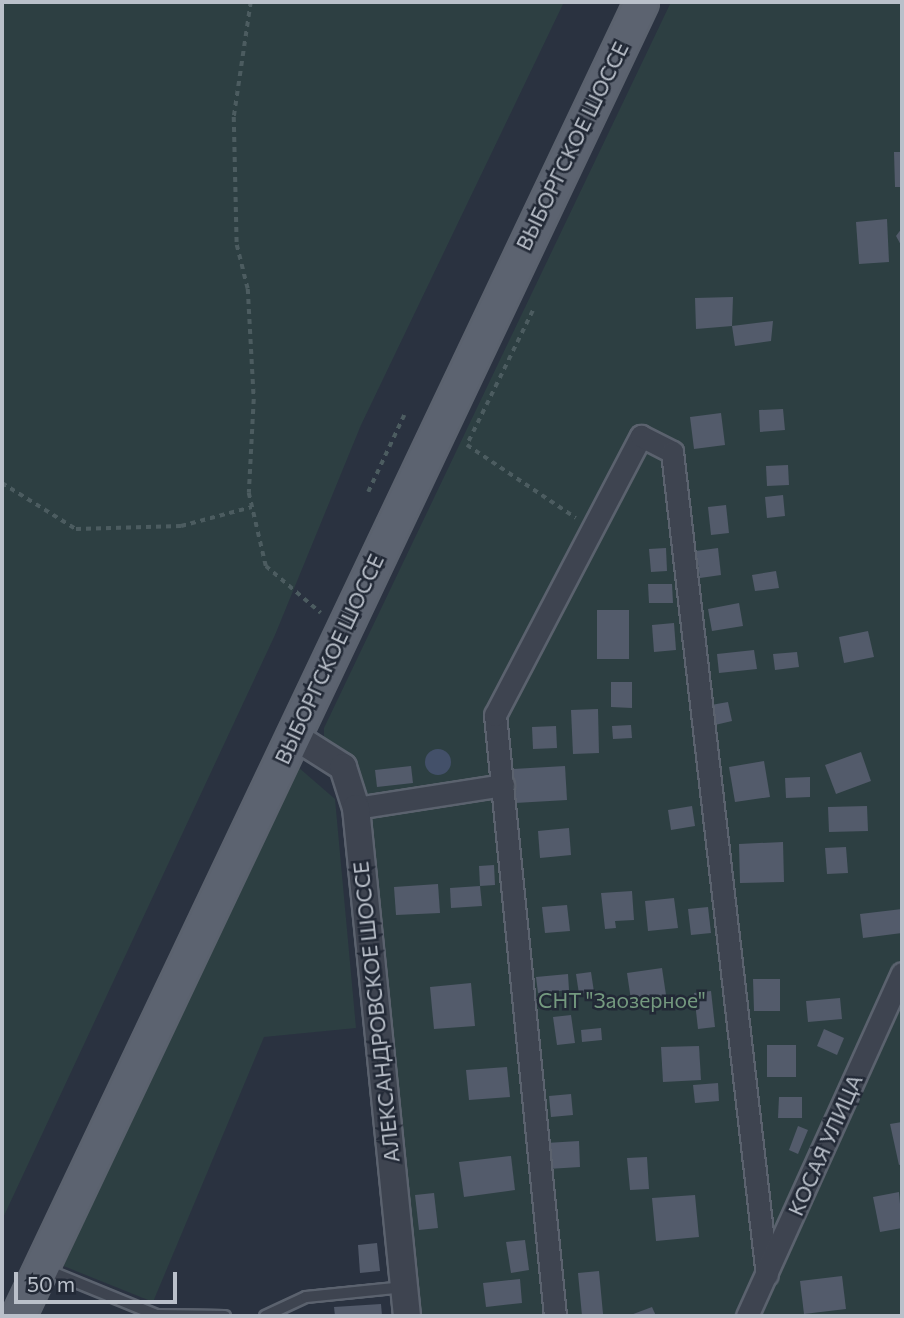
<!DOCTYPE html>
<meta charset="utf-8">
<style>
body{margin:0}
#map{position:relative;width:904px;height:1318px;overflow:hidden;background:#2a3240;font-family:Commissioner,sans-serif}
div>[style]{position:absolute}
.green>*{inset:0;background:#2d3f42}
.water>*{inset:0;background:#435069}
.round{border-radius:50%}
.building>*{inset:0;background:#535b6b}
.path>*{height:3.5px;margin-top:-1.75px;transform-origin:0;background:repeating-linear-gradient(90deg,#4c5c60 0 5px,transparent 0 10px)}
.roads{filter:drop-shadow(2px 0 #5b626e) drop-shadow(-2px 0 #5b626e) drop-shadow(0 2px #5b626e) drop-shadow(0 -2px #5b626e)}
.service>*{height:10px;margin:-5px;padding:0 5px;transform-origin:5px;border-radius:5px;background:#3e4450}
.minor>*{height:21px;margin:-10.5px;padding:0 10.5px;transform-origin:10.5px;border-radius:10.5px;background:#3e4450}
.tertiary>*{height:26px;margin:-13px;padding:0 13px;transform-origin:13px;border-radius:13px;background:#3e4450}
.primary>*{height:33px;margin:-16.5px;padding:0 16.5px;transform-origin:16.5px;border-radius:16.5px;background:#5c6370}
span{translate:-50% -50%;white-space:nowrap;text-align:center;line-height:1.15;-webkit-text-stroke:5px #222936;paint-order:stroke}
.street-label{font-size:21px;color:#bac0ca}
.park-label{font-size:21px;color:#74997f}
.frame{position:absolute;inset:0;border:4px solid #bac0ca;pointer-events:none}
.scale{position:absolute;left:14px;top:1272px;width:163px;height:32px;box-sizing:border-box;border:4px solid #bac0ca;border-top:0;padding-left:9px;font-size:21px;line-height:24px;white-space:nowrap;color:#bac0ca;-webkit-text-stroke:5px #222936;paint-order:stroke}
</style>
<div id="map">
<div class="green">
<div style="clip-path:polygon(2px 2px,564px 2px,361px 425px,275px 635px,2px 1220px)"></div>
<div style="clip-path:polygon(671px 2px,902px 2px,902px 1316px,407px 1316px,356px 768px,353px 755px,324px 740px,324px 728px)"></div>
<div style="clip-path:polygon(298px 767px,335px 799px,356px 1028px,264px 1037px,153px 1302px,61px 1265px)"></div>
</div>
<div class="water">
<div class="round" style="left:425px;top:749px;width:26px;height:26px"></div>
</div>
<div class="building">
<div style="clip-path:polygon(894px 152px,902px 152px,902px 187px,895px 187px)"></div>
<div style="clip-path:polygon(887px 219px,889px 262px,859px 264px,856px 222px)"></div>
<div style="clip-path:polygon(902px 228px,902px 247px,896px 236px)"></div>
<div style="clip-path:polygon(733px 297px,732px 326px,773px 321px,771px 341px,735px 346px,732px 326px,696px 329px,695px 298px)"></div>
<div style="clip-path:polygon(783px 409px,785px 430px,760px 432px,759px 410px)"></div>
<div style="clip-path:polygon(721px 413px,725px 445px,694px 449px,690px 417px)"></div>
<div style="clip-path:polygon(788px 465px,789px 485px,767px 486px,766px 466px)"></div>
<div style="clip-path:polygon(783px 495px,785px 516px,767px 518px,765px 497px)"></div>
<div style="clip-path:polygon(726px 505px,729px 533px,711px 535px,708px 507px)"></div>
<div style="clip-path:polygon(666px 548px,667px 571px,651px 572px,649px 549px)"></div>
<div style="clip-path:polygon(718px 548px,721px 575px,700px 578px,696px 551px)"></div>
<div style="clip-path:polygon(776px 571px,779px 588px,755px 591px,752px 575px)"></div>
<div style="clip-path:polygon(648px 584px,672px 584px,673px 603px,649px 603px)"></div>
<div style="clip-path:polygon(739px 603px,743px 626px,712px 631px,708px 609px)"></div>
<div style="clip-path:polygon(597px 610px,629px 610px,629px 659px,597px 659px)"></div>
<div style="clip-path:polygon(674px 623px,676px 650px,654px 652px,652px 625px)"></div>
<div style="clip-path:polygon(868px 631px,874px 657px,844px 663px,839px 637px)"></div>
<div style="clip-path:polygon(754px 650px,757px 669px,719px 673px,717px 654px)"></div>
<div style="clip-path:polygon(797px 652px,799px 667px,775px 670px,773px 654px)"></div>
<div style="clip-path:polygon(611px 682px,632px 682px,632px 708px,611px 707px)"></div>
<div style="clip-path:polygon(728px 702px,732px 721px,715px 725px,711px 705px)"></div>
<div style="clip-path:polygon(598px 709px,599px 753px,573px 754px,571px 710px)"></div>
<div style="clip-path:polygon(631px 725px,632px 738px,613px 739px,612px 726px)"></div>
<div style="clip-path:polygon(556px 726px,557px 748px,533px 749px,532px 727px)"></div>
<div style="clip-path:polygon(861px 752px,871px 781px,836px 794px,825px 765px)"></div>
<div style="clip-path:polygon(764px 761px,770px 797px,735px 802px,729px 767px)"></div>
<div style="clip-path:polygon(411px 766px,413px 783px,377px 787px,375px 770px)"></div>
<div style="clip-path:polygon(565px 766px,567px 800px,515px 803px,513px 769px)"></div>
<div style="clip-path:polygon(810px 777px,810px 797px,786px 798px,785px 778px)"></div>
<div style="clip-path:polygon(692px 806px,695px 826px,671px 830px,668px 810px)"></div>
<div style="clip-path:polygon(867px 806px,868px 831px,829px 832px,828px 807px)"></div>
<div style="clip-path:polygon(569px 828px,571px 855px,540px 858px,538px 831px)"></div>
<div style="clip-path:polygon(783px 842px,784px 882px,740px 883px,739px 844px)"></div>
<div style="clip-path:polygon(846px 847px,848px 873px,827px 874px,825px 848px)"></div>
<div style="clip-path:polygon(494px 865px,495px 885px,480px 886px,479px 866px)"></div>
<div style="clip-path:polygon(438px 884px,440px 913px,396px 915px,394px 887px)"></div>
<div style="clip-path:polygon(480px 886px,482px 906px,451px 908px,450px 888px)"></div>
<div style="clip-path:polygon(632px 891px,634px 920px,615px 921px,616px 928px,605px 929px,601px 893px)"></div>
<div style="clip-path:polygon(674px 898px,678px 928px,648px 931px,645px 901px)"></div>
<div style="clip-path:polygon(567px 905px,570px 931px,545px 933px,542px 907px)"></div>
<div style="clip-path:polygon(708px 907px,711px 933px,691px 935px,688px 909px)"></div>
<div style="clip-path:polygon(902px 909px,902px 933px,863px 938px,860px 914px)"></div>
<div style="clip-path:polygon(662px 968px,666px 995px,631px 1000px,627px 973px)"></div>
<div style="clip-path:polygon(591px 972px,594px 992px,579px 994px,576px 974px)"></div>
<div style="clip-path:polygon(568px 974px,569px 990px,538px 993px,536px 977px)"></div>
<div style="clip-path:polygon(753px 979px,780px 979px,780px 1011px,754px 1011px)"></div>
<div style="clip-path:polygon(471px 983px,475px 1026px,434px 1029px,430px 987px)"></div>
<div style="clip-path:polygon(711px 991px,715px 1027px,698px 1029px,694px 993px)"></div>
<div style="clip-path:polygon(840px 998px,842px 1019px,808px 1022px,806px 1001px)"></div>
<div style="clip-path:polygon(571px 1015px,575px 1043px,557px 1045px,553px 1017px)"></div>
<div style="clip-path:polygon(601px 1028px,602px 1040px,582px 1042px,581px 1030px)"></div>
<div style="clip-path:polygon(824px 1029px,844px 1038px,837px 1055px,817px 1046px)"></div>
<div style="clip-path:polygon(767px 1045px,796px 1045px,796px 1077px,767px 1077px)"></div>
<div style="clip-path:polygon(699px 1046px,701px 1080px,663px 1082px,661px 1047px)"></div>
<div style="clip-path:polygon(507px 1067px,510px 1097px,469px 1100px,466px 1070px)"></div>
<div style="clip-path:polygon(718px 1083px,719px 1101px,695px 1103px,693px 1085px)"></div>
<div style="clip-path:polygon(571px 1094px,573px 1115px,551px 1117px,549px 1096px)"></div>
<div style="clip-path:polygon(779px 1097px,802px 1097px,802px 1118px,778px 1118px)"></div>
<div style="clip-path:polygon(902px 1122px,902px 1164px,899px 1165px,890px 1124px)"></div>
<div style="clip-path:polygon(798px 1126px,808px 1130px,798px 1154px,789px 1150px)"></div>
<div style="clip-path:polygon(579px 1141px,580px 1167px,548px 1169px,546px 1143px)"></div>
<div style="clip-path:polygon(511px 1156px,515px 1190px,464px 1197px,459px 1162px)"></div>
<div style="clip-path:polygon(647px 1157px,649px 1189px,630px 1190px,627px 1158px)"></div>
<div style="clip-path:polygon(899px 1192px,902px 1228px,880px 1232px,873px 1197px)"></div>
<div style="clip-path:polygon(434px 1193px,438px 1228px,419px 1230px,415px 1195px)"></div>
<div style="clip-path:polygon(695px 1195px,699px 1237px,656px 1241px,652px 1198px)"></div>
<div style="clip-path:polygon(525px 1240px,529px 1270px,511px 1273px,506px 1242px)"></div>
<div style="clip-path:polygon(377px 1243px,380px 1271px,360px 1273px,358px 1245px)"></div>
<div style="clip-path:polygon(599px 1271px,603px 1314px,582px 1316px,578px 1273px)"></div>
<div style="clip-path:polygon(842px 1276px,846px 1309px,804px 1314px,800px 1281px)"></div>
<div style="clip-path:polygon(520px 1279px,522px 1303px,486px 1307px,483px 1283px)"></div>
<div style="clip-path:polygon(381px 1304px,382px 1316px,335px 1316px,334px 1307px)"></div>
<div style="clip-path:polygon(652px 1307px,656px 1316px,628px 1316px)"></div>
</div>
<div class="path">
<div style="left:251px;top:2px;width:116px;rotate:98.4deg"></div>
<div style="left:234px;top:117px;width:128px;rotate:88.7deg"></div>
<div style="left:237px;top:245px;width:45px;rotate:76deg"></div>
<div style="left:248px;top:289px;width:110px;rotate:86.9deg"></div>
<div style="left:254px;top:399px;width:94px;rotate:93deg"></div>
<div style="left:249px;top:493px;width:75px;rotate:76.9deg"></div>
<div style="left:266px;top:566px;width:72px;rotate:40.5deg"></div>
<div style="left:533px;top:311px;width:149px;rotate:116.2deg"></div>
<div style="left:467px;top:445px;width:131px;rotate:33.8deg"></div>
<div style="left:2px;top:483px;width:87px;rotate:31.9deg"></div>
<div style="left:76px;top:529px;width:105px;rotate:-1.6deg"></div>
<div style="left:181px;top:526px;width:73px;rotate:-15deg"></div>
<div style="left:368px;top:492px;width:85px;rotate:-64.9deg"></div>
</div>
<div class="roads">
<div class="service">
<div style="left:44px;top:1269px;width:122px;rotate:22.2deg"></div>
<div style="left:157px;top:1315px;width:68px;rotate:0.8deg"></div>
<div style="left:265px;top:1316px;width:45px;rotate:-24.9deg"></div>
<div style="left:306px;top:1297px;width:99px;rotate:-5.8deg"></div>
</div>
<div class="minor">
<div style="left:356px;top:808px;width:149px;rotate:-8.9deg"></div>
<div style="left:555px;top:1316px;width:604px;rotate:-95.7deg"></div>
<div style="left:495px;top:715px;width:315px;rotate:-62.4deg"></div>
<div style="left:641px;top:436px;width:35px;rotate:27deg"></div>
<div style="left:672px;top:452px;width:828px;rotate:83.42deg"></div>
<div style="left:747px;top:1316px;width:376px;rotate:-65.7deg"></div>
</div>
<div class="tertiary">
<div style="left:294px;top:736px;width:58px;rotate:32.3deg"></div>
<div style="left:343px;top:767px;width:43px;rotate:72.4deg"></div>
<div style="left:356px;top:808px;width:511px;rotate:84.27deg"></div>
</div>
<div class="primary">
<div style="left:18px;top:1316px;width:1454px;rotate:-64.63deg"></div>
</div>
</div>
<div class="street-label">
<span style="left:572px;top:146px;rotate:-64deg">ВЫБОРГСКОЕ ШОССЕ</span>
<span style="left:329px;top:659px;rotate:-65deg">ВЫБОРГСКОЕ ШОССЕ</span>
<span style="left:376px;top:1012px;rotate:-96deg">АЛЕКСАНДРОВСКОЕ ШОССЕ</span>
<span style="left:825px;top:1145px;rotate:-66deg">КОСАЯ УЛИЦА</span>
</div>
<div class="park-label">
<span style="left:622px;top:1000px">СНТ "Заозерное"</span>
</div>
<div class="frame"></div>
<div class="scale">50 m</div>
</div>
